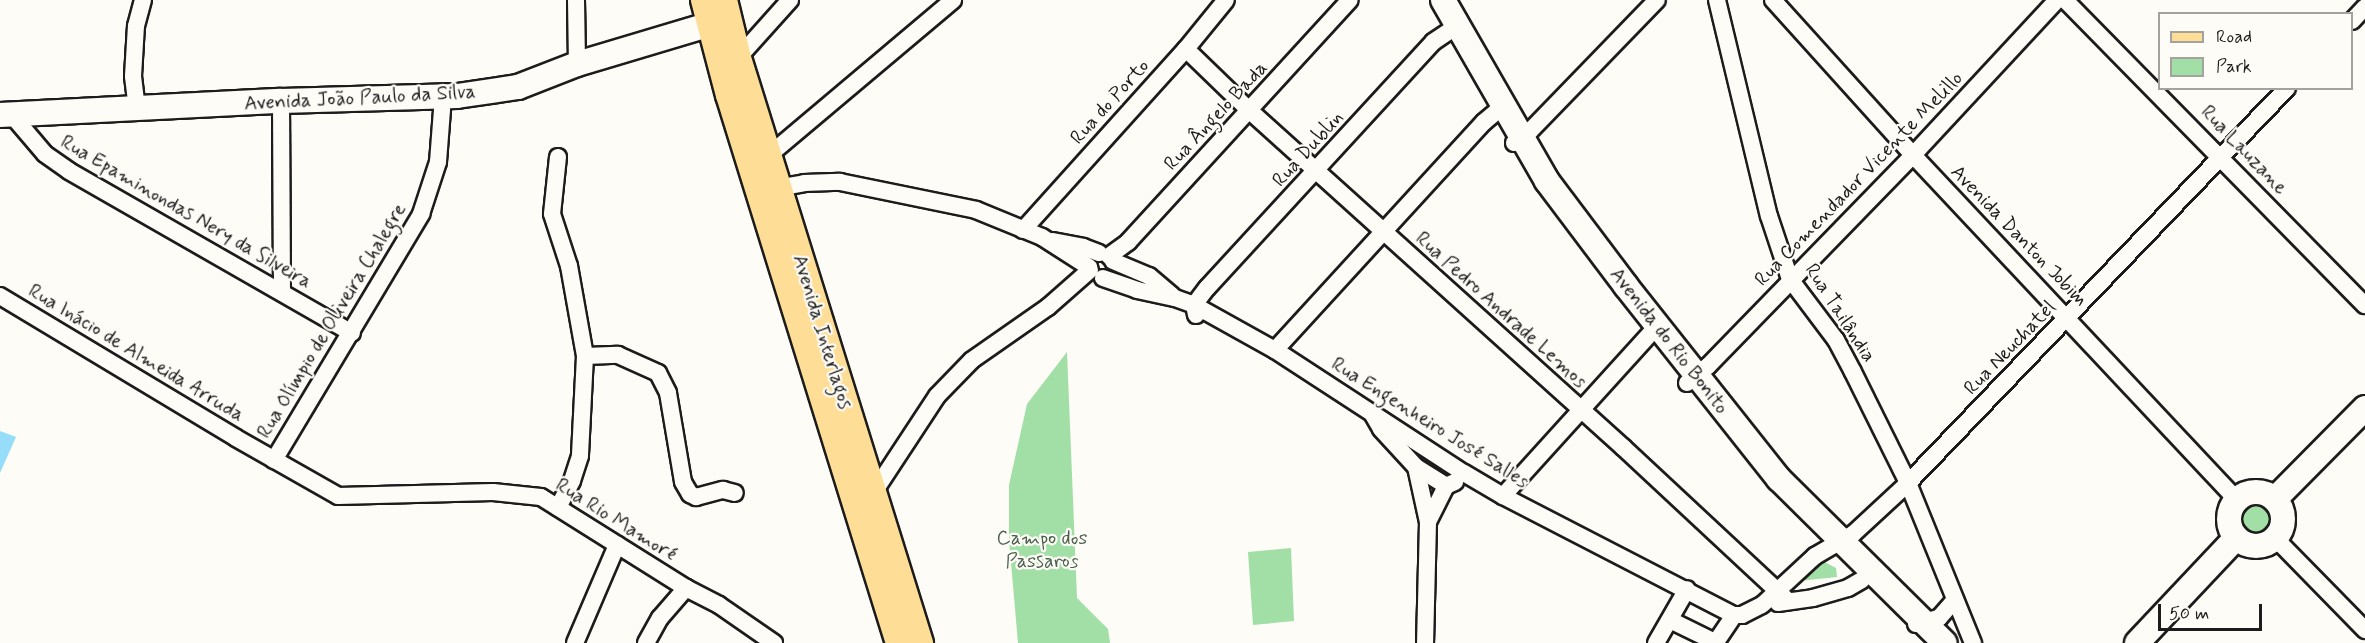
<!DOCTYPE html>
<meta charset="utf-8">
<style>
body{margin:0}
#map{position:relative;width:2365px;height:643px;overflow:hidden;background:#fdfcf7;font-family:Mynerve,sans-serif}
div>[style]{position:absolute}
.green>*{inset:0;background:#a2dfa6}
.round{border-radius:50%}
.water>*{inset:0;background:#96ddf9}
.roads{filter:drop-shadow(2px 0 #1c1c1c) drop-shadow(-2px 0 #1c1c1c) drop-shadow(0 2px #1c1c1c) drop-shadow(0 -2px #1c1c1c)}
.street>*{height:16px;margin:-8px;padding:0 8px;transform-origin:8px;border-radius:8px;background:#fdfcf7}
.secondary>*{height:24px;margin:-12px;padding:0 12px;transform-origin:12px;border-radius:12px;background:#fdfcf7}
.secondary>.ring{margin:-12px;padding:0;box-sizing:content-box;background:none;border:24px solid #fdfcf7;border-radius:50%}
.primary>*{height:26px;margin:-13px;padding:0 13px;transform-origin:13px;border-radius:13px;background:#fedd96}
span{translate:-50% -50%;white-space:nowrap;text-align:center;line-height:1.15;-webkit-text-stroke:4.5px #fdfcf7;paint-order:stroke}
.street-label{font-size:20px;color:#1c1c1c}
.park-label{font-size:20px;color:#4b604c}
.legend{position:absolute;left:2158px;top:12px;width:195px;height:78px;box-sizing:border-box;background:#fdfcf7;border:2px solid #a3a29f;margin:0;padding:8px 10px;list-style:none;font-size:18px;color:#1c1c1c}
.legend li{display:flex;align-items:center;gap:12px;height:30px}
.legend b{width:30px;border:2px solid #a3a29f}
.scale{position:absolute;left:2158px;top:604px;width:104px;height:27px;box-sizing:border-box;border:3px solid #1c1c1c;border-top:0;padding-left:8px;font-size:18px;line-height:21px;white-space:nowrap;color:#1c1c1c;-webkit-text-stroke:4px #fdfcf7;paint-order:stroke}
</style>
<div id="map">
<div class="green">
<div style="clip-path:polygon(1067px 352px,1077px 598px,1108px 629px,1110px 643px,1018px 643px,1009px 540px,1009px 485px,1027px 404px)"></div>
<div class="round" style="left:2236px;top:499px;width:40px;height:40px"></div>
<div style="clip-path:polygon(1291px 548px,1294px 621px,1253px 625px,1248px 552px)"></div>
<div style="clip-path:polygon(1819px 559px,1836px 568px,1837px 577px,1789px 582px)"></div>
</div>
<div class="water">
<div style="clip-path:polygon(0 431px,16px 437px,0 473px)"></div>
</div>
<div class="roads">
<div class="street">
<div style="left:576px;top:0;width:64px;rotate:89.1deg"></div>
<div style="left:1717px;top:0;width:222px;rotate:76.5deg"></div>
<div style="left:1769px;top:216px;width:66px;rotate:71.6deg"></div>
<div style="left:1790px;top:279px;width:76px;rotate:53deg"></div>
<div style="left:1836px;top:340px;width:36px;rotate:62deg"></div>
<div style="left:1853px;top:372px;width:124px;rotate:63.6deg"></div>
<div style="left:1908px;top:483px;width:173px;rotate:67.9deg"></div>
<div style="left:1773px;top:0;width:209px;rotate:47.9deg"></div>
<div style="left:1913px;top:155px;width:472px;rotate:46.8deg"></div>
<div style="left:2065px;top:0;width:428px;rotate:45.5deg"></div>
<div style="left:2352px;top:21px;width:19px;rotate:-47deg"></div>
<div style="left:1186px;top:49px;width:89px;rotate:44.1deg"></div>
<div style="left:1250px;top:111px;width:503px;rotate:42.02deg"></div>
<div style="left:1624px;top:448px;width:224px;rotate:43deg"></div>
<div style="left:738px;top:58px;width:78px;rotate:-48.1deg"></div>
<div style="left:281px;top:101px;width:191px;rotate:89.7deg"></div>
<div style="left:137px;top:109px;width:33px;rotate:-97deg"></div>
<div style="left:133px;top:76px;width:50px;rotate:-86.6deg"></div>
<div style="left:136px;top:26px;width:27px;rotate:-75deg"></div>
<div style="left:11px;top:114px;width:52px;rotate:49.6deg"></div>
<div style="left:45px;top:154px;width:29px;rotate:35deg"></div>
<div style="left:69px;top:171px;width:326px;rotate:29.8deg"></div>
<div style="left:1514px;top:143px;width:20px;rotate:-37deg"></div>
<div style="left:1530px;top:131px;width:182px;rotate:-45.9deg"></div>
<div style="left:768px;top:156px;width:242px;rotate:-40.1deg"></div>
<div style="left:558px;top:157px;width:57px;rotate:96deg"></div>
<div style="left:552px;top:214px;width:55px;rotate:71.9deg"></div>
<div style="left:569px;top:266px;width:91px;rotate:79.9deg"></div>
<div style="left:585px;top:356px;width:100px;rotate:92.9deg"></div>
<div style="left:580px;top:456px;width:26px;rotate:108deg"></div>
<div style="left:572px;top:481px;width:30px;rotate:118deg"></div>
<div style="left:777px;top:188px;width:27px;rotate:-10deg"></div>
<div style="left:804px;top:183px;width:36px;rotate:-2deg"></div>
<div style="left:840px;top:182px;width:139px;rotate:11.6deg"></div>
<div style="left:976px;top:210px;width:71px;rotate:22.2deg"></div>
<div style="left:1042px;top:237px;width:56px;rotate:32.6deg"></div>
<div style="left:1023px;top:230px;width:244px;rotate:-48deg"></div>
<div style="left:1186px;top:49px;width:63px;rotate:-50.8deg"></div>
<div style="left:1053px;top:241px;width:31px;rotate:11deg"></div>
<div style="left:1083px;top:247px;width:17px;rotate:21deg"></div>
<div style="left:1109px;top:256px;width:24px;rotate:-36deg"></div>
<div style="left:1128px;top:242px;width:328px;rotate:-47.5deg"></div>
<div style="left:1113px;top:261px;width:39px;rotate:23deg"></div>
<div style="left:1149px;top:276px;width:30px;rotate:40deg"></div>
<div style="left:1103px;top:278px;width:36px;rotate:19deg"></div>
<div style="left:1137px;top:290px;width:39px;rotate:12deg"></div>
<div style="left:1175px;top:298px;width:20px;rotate:20deg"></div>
<div style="left:1194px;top:305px;width:93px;rotate:29.1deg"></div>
<div style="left:1275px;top:350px;width:225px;rotate:33.1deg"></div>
<div style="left:1464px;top:473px;width:45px;rotate:30.5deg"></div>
<div style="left:1503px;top:496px;width:260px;rotate:27.3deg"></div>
<div style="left:1734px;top:615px;width:8px"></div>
<div style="left:1742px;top:615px;width:22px;rotate:-27deg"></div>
<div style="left:1762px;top:605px;width:72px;rotate:-42.8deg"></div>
<div style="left:1815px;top:556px;width:44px;rotate:-30.1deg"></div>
<div style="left:1853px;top:534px;width:75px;rotate:-42.8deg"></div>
<div style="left:1908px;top:483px;width:547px;rotate:-46.18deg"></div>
<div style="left:0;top:296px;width:275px;rotate:31deg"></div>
<div style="left:236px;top:438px;width:117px;rotate:29.6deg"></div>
<div style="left:338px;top:496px;width:155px;rotate:-1.5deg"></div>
<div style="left:493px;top:492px;width:48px;rotate:5.9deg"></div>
<div style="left:541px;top:497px;width:171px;rotate:32.1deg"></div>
<div style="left:686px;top:588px;width:37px;rotate:27deg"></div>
<div style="left:719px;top:605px;width:67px;rotate:34.6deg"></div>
<div style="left:1196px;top:315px;width:10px;rotate:-101deg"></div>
<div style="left:1194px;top:305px;width:21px;rotate:-53deg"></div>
<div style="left:1207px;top:288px;width:334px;rotate:-47.4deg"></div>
<div style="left:1433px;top:42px;width:29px;rotate:-34deg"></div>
<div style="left:1275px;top:350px;width:309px;rotate:-47.5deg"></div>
<div style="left:1484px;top:122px;width:25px;rotate:-40deg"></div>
<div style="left:585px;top:356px;width:33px;rotate:-2deg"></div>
<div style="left:618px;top:355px;width:44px;rotate:24.2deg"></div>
<div style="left:658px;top:373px;width:22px;rotate:63deg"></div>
<div style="left:668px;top:393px;width:90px;rotate:80.4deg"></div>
<div style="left:683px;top:482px;width:14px;rotate:60deg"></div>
<div style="left:690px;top:494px;width:7px;rotate:27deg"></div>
<div style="left:696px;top:497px;width:28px;rotate:-15deg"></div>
<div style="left:723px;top:490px;width:12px;rotate:14deg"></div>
<div style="left:1687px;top:383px;width:27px;rotate:-39deg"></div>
<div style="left:1708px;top:366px;width:294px;rotate:-45.8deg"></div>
<div style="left:1913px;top:155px;width:212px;rotate:-47.1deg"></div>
<div style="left:1373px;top:415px;width:16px;rotate:60deg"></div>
<div style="left:1381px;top:429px;width:52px;rotate:47.4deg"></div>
<div style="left:1416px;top:467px;width:36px;rotate:32deg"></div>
<div style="left:274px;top:460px;width:287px;rotate:-59.1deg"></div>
<div style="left:421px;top:214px;width:55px;rotate:-71.9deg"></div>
<div style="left:438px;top:162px;width:65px;rotate:-85.6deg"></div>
<div style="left:1416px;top:467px;width:56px;rotate:77.7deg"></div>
<div style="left:1428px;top:522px;width:121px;rotate:91.4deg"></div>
<div style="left:1503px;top:496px;width:229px;rotate:-47.8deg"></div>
<div style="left:870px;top:498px;width:122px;rotate:-56.7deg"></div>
<div style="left:937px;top:396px;width:50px;rotate:-45.8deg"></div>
<div style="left:972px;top:360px;width:93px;rotate:-34.9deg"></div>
<div style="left:1048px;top:307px;width:56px;rotate:-41.4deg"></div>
<div style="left:1428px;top:522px;width:40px;rotate:-63.4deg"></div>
<div style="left:1446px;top:486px;width:10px;rotate:-24deg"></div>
<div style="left:2275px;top:538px;width:129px;rotate:45.6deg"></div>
<div style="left:1778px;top:603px;width:35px;rotate:-8deg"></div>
<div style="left:1813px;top:598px;width:36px;rotate:-16deg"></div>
<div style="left:1848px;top:588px;width:16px;rotate:-30deg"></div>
<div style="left:1670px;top:620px;width:52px;rotate:26.1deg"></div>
<div style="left:1916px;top:624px;width:24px;rotate:-15deg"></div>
<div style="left:1939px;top:618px;width:23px;rotate:-49deg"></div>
<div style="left:1716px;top:642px;width:32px;rotate:-56deg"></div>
<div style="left:575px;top:643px;width:107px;rotate:-66.8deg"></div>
<div style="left:646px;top:643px;width:29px;rotate:-61deg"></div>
<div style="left:660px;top:618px;width:40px;rotate:-49deg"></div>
<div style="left:1656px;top:643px;width:62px;rotate:-60.1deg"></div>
</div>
<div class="secondary">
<div style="left:1443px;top:0;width:209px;rotate:60.1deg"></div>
<div style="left:1547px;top:181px;width:131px;rotate:53deg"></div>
<div style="left:1626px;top:286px;width:246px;rotate:51.6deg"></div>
<div style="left:1779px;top:479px;width:233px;rotate:44.7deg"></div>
<div style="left:0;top:115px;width:281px;rotate:-2.9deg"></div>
<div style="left:281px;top:101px;width:176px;rotate:-1.6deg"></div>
<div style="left:457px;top:96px;width:62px;rotate:-8.4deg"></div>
<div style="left:518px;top:87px;width:63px;rotate:-21.3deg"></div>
<div style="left:577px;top:64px;width:158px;rotate:-16.6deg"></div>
<div class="ring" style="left:2229px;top:492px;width:30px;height:30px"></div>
<div style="left:2275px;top:499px;width:128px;rotate:-45.3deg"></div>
<div style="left:2137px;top:643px;width:144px;rotate:-46.7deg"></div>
</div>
<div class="primary">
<div style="left:704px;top:0;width:98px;rotate:75.3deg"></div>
<div style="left:729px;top:95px;width:574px;rotate:72.77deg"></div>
<div style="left:724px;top:0;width:60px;rotate:76.4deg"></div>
<div style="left:738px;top:58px;width:613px;rotate:72.72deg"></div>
</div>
</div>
<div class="street-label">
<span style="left:360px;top:98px;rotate:-3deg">Avenida João Paulo da Silva</span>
<span style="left:1110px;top:102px;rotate:-48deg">Rua do Porto</span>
<span style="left:1216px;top:116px;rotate:-47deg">Rua Ângelo Bada</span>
<span style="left:1308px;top:149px;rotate:-48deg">Rua Dublin</span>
<span style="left:2244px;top:150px;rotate:46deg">Rua Lauzane</span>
<span style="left:1859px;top:179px;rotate:-46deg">Rua Comendador Vicente Melillo</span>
<span style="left:186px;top:212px;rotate:30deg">Rua Epaminondas Nery da Silveira</span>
<span style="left:2019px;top:236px;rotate:46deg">Avenida Danton Jobim</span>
<span style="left:1501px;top:310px;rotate:42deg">Rua Pedro Andrade Lemos</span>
<span style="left:1840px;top:313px;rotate:57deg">Rua Tailândia</span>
<span style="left:332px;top:321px;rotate:-59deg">Rua Olímpio de Oliveira Chalegre</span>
<span style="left:822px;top:332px;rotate:73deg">Avenida Interlagos</span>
<span style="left:1669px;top:341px;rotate:52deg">Avenida do Rio Bonito</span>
<span style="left:2010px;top:348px;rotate:-46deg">Rua Neuchatel</span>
<span style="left:136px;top:353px;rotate:31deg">Rua Inácio de Almeida Arruda</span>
<span style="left:1430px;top:423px;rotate:32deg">Rua Engenheiro José Salles</span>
<span style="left:616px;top:520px;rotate:32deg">Rua Rio Mamoré</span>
</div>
<div class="park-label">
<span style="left:1042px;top:550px">Campo dos<br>Passaros</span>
</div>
<ul class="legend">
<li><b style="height:8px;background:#fedd96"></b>Road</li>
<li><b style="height:16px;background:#a2dfa6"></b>Park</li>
</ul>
<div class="scale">50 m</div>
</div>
